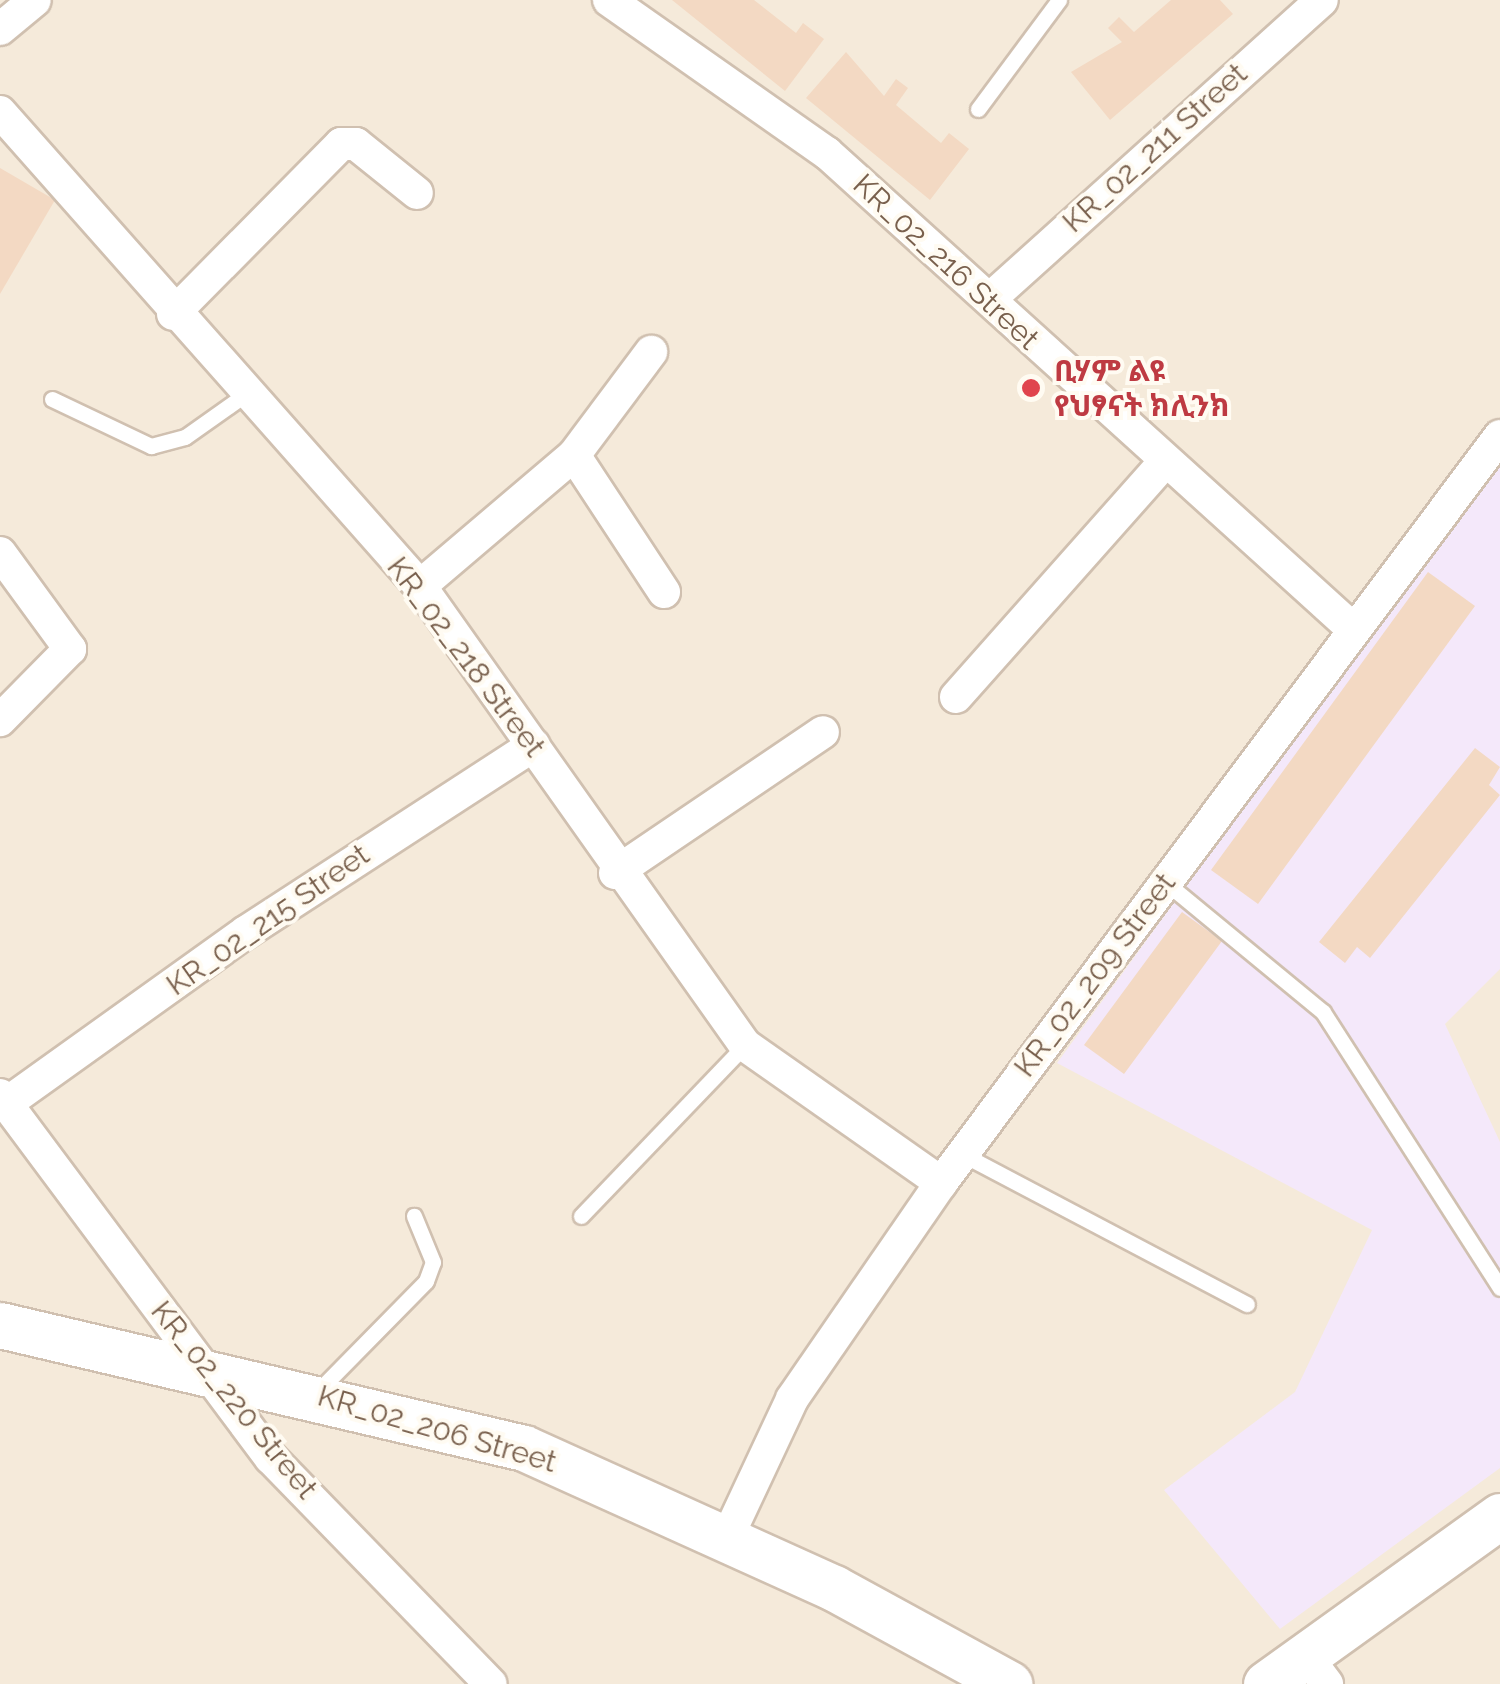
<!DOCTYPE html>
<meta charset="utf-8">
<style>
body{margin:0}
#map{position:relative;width:1500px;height:1684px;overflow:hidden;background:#fdf7ec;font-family:Raleway,"Noto Sans Ethiopic",sans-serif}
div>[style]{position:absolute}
.residential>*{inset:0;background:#f5eada}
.education>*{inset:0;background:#f4e8fa}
.building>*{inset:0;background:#f3d9c3}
.roads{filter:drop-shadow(2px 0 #d0c0b0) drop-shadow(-2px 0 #d0c0b0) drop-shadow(0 2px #d0c0b0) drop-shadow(0 -2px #d0c0b0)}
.lane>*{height:15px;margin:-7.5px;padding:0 7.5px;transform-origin:7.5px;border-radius:7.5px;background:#fff}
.street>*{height:32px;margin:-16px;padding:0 16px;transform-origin:16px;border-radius:16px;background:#fff}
.secondary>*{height:45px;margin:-22.5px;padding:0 22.5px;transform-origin:22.5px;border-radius:22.5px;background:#fff}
.dots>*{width:28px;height:28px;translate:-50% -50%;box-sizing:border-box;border:5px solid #fffbf2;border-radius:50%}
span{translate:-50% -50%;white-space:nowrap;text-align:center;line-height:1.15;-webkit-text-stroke:8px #fffbf2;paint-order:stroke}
.street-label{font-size:30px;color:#79604d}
.health-label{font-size:30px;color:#be3a42;font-weight:700}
.left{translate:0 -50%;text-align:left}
</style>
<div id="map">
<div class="residential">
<div style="clip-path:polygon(0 0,1500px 0,1500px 1684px,0 1684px)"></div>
</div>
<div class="education">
<div style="clip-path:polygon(1500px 456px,1500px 969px,1445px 1024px,1500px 1142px,1500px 1468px,1280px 1629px,1164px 1490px,1295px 1392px,1372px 1230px,1057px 1063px)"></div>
</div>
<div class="building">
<div style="clip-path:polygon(672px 0,754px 0,796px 33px,803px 23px,824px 39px,785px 91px)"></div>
<div style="clip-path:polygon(1171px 0,1220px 0,1233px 14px,1110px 120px,1071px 72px,1122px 42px,1108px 28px,1119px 17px,1134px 32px)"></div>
<div style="clip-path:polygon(846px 52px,884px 96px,896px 79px,908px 88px,896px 105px,941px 143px,949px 133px,969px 149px,930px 200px,806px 98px)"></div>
<div style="clip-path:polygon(0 168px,55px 200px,0 294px)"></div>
<div style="clip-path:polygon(1428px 572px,1475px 606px,1258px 904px,1211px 870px)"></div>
<div style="clip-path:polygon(1475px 748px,1500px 767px,1489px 785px,1500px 795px,1370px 958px,1357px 947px,1345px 963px,1319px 942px)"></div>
<div style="clip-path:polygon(1182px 912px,1222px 941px,1124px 1074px,1084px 1045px)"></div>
</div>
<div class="roads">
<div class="lane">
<div style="left:978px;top:109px;width:136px;rotate:-53.4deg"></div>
<div style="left:52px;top:399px;width:110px;rotate:25.4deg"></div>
<div style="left:151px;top:446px;width:35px;rotate:-15deg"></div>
<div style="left:185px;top:437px;width:71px;rotate:-35.3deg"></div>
<div style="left:1164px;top:881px;width:206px;rotate:39.5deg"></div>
<div style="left:1323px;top:1012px;width:328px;rotate:57.3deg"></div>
<div style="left:962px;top:1154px;width:322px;rotate:27.8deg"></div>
<div style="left:581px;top:1216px;width:237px;rotate:-46.2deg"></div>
<div style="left:318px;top:1391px;width:154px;rotate:-45.5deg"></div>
<div style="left:426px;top:1281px;width:20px;rotate:-70deg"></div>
<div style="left:433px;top:1262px;width:50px;rotate:-112.4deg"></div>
</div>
<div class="street">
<div style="left:609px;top:0;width:266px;rotate:35.1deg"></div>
<div style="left:827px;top:153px;width:708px;rotate:42.14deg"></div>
<div style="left:0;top:29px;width:45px;rotate:-39.6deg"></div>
<div style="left:0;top:112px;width:633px;rotate:48.46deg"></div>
<div style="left:420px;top:586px;width:562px;rotate:54.7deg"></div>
<div style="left:745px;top:1045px;width:240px;rotate:35.1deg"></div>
<div style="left:991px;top:298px;width:445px;rotate:-42deg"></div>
<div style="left:173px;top:314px;width:239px;rotate:-45.3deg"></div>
<div style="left:341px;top:144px;width:15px"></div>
<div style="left:356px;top:144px;width:78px;rotate:38.8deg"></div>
<div style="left:574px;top:455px;width:129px;rotate:-53.2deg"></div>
<div style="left:0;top:553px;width:119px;rotate:53.9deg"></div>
<div style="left:70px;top:649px;width:100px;rotate:134.6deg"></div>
<div style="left:420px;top:586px;width:202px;rotate:-40.4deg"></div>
<div style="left:574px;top:455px;width:164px;rotate:56.7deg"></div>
<div style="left:956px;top:697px;width:313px;rotate:-48.4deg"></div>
<div style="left:615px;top:873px;width:251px;rotate:-34.1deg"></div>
<div style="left:0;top:1095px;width:453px;rotate:53.3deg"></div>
<div style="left:271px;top:1458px;width:315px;rotate:45.8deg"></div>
<div style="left:7px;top:1103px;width:294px;rotate:-35.6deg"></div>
<div style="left:246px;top:932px;width:343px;rotate:-33deg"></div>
<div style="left:727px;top:1538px;width:153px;rotate:-64.9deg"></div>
<div style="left:792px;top:1399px;width:262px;rotate:-55.4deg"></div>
<div style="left:941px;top:1183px;width:933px;rotate:-53.19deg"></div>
<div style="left:1306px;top:1656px;width:35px;rotate:53deg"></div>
</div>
<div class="secondary">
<div style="left:0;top:1325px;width:538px;rotate:13.21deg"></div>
<div style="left:524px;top:1448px;width:340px;rotate:24.3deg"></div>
<div style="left:834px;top:1588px;width:200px;rotate:28.7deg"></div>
<div style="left:1266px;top:1684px;width:288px;rotate:-35.7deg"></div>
</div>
</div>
<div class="dots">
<div style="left:1031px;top:388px;background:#e0444e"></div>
</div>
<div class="street-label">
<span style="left:1155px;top:148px;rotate:-42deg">KR_02_211 Street</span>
<span style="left:946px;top:262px;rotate:43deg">KR_02_216 Street</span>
<span style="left:466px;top:657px;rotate:53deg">KR_02_218 Street</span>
<span style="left:268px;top:920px;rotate:-35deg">KR_02_215 Street</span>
<span style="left:1095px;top:975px;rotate:-53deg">KR_02_209 Street</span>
<span style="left:234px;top:1400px;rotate:51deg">KR_02_220 Street</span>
<span style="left:437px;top:1429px;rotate:16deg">KR_02_206 Street</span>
</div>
<div class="health-label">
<span class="left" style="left:1054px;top:388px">ቢሃም ልዩ<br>የህፃናት ክሊንክ</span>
</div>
</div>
